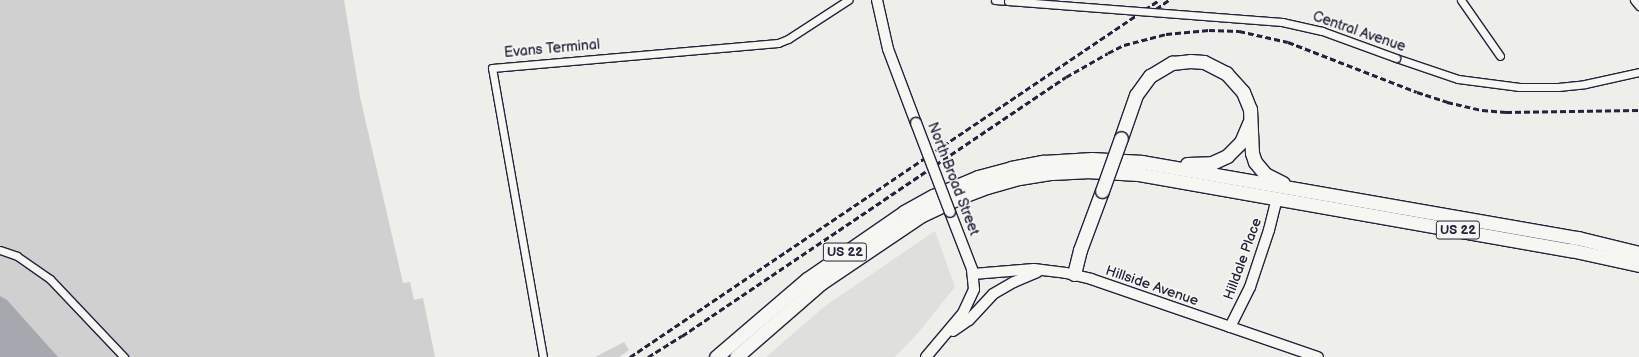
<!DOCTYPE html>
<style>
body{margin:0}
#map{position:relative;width:1639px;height:357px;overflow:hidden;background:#eeeeeb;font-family:"Balsamiq Sans",sans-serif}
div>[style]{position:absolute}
.built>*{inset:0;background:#dfdfde}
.green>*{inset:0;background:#d0d0d1}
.water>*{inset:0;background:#a7a7af}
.roads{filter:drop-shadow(1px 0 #22223b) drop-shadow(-1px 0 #22223b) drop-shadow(0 1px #22223b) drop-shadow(0 -1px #22223b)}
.street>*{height:7px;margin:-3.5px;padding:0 3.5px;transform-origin:3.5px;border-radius:3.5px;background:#f6f6f2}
.secondary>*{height:10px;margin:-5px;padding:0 5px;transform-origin:5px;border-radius:5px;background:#f6f6f2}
.highway>*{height:13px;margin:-6.5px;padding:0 6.5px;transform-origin:6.5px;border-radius:6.5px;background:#f6f6f2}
.rail>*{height:3px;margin-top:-1.5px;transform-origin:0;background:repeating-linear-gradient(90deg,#22223b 0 6px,transparent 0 9px)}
.bridges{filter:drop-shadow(1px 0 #22223b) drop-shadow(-1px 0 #22223b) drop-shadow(0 1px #22223b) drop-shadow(0 -1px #22223b)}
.street-bridge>*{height:7px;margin:-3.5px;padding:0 3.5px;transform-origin:3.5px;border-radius:3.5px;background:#f6f6f2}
.secondary-bridge>*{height:10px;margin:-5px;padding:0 5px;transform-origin:5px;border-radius:5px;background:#f6f6f2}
.highway-bridge>*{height:13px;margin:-6.5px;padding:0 6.5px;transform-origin:6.5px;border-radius:6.5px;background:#f6f6f2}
span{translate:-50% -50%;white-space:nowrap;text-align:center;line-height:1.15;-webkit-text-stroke:3.5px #f6f6f2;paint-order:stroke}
.shield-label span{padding:1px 3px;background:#f6f6f2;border:1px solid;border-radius:3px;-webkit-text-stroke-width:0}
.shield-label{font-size:13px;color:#22223b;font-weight:700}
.street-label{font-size:14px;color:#22223b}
</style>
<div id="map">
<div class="built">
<div style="clip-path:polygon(935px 231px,955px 287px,918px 333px,895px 357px,766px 357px,825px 306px)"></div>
</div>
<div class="green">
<div style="clip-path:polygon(0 0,344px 0,360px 97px,403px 283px,410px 282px,414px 300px,423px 298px,435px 357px,0 357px)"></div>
<div style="clip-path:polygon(624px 342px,629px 350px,619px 357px,595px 357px)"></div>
</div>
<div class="water">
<div style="clip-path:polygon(0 296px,7px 300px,58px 357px,0 357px)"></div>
</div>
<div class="roads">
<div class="street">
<div style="left:995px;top:0;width:13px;rotate:4deg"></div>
<div style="left:1461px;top:0;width:68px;rotate:55.1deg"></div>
<div style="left:1634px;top:0;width:8px;rotate:50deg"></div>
<div style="left:1396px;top:58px;width:65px;rotate:18.7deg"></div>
<div style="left:1458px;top:79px;width:62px;rotate:7.5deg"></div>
<div style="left:1519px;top:87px;width:39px"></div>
<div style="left:1558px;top:87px;width:27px;rotate:-6deg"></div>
<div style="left:1585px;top:84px;width:55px;rotate:-12.5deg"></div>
<div style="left:0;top:250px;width:18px;rotate:19deg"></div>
<div style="left:17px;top:256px;width:40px;rotate:34.9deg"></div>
<div style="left:50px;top:279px;width:108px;rotate:46.5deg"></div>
<div style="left:543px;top:357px;width:293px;rotate:-100deg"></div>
<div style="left:492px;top:68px;width:287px;rotate:-5deg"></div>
<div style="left:778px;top:43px;width:11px;rotate:-22deg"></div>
<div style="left:788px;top:39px;width:72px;rotate:-33deg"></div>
</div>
<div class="secondary">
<div style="left:877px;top:0;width:50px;rotate:77.3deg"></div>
<div style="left:888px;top:49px;width:79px;rotate:69.3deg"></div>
<div style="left:973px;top:274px;width:61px;rotate:-4.7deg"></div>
<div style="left:1034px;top:269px;width:32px;rotate:7deg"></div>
<div style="left:1066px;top:273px;width:26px;rotate:13deg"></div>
<div style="left:1091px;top:279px;width:240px;rotate:19deg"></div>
<div style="left:1230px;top:327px;width:45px;rotate:-63.4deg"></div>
<div style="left:1250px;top:287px;width:60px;rotate:-71.6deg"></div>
<div style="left:1269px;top:230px;width:33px;rotate:-76deg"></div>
<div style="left:953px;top:331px;width:19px;rotate:-35deg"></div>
<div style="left:969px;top:320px;width:35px;rotate:-47deg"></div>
<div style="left:993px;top:294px;width:24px;rotate:-30deg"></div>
<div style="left:1014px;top:282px;width:25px;rotate:-23deg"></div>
<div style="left:926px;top:357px;width:57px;rotate:-49.9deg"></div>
<div style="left:963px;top:313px;width:26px;rotate:-65deg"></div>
<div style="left:974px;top:289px;width:20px;rotate:-96deg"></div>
<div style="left:972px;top:269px;width:61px;rotate:-111.1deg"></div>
</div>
<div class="highway">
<div style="left:1121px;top:138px;width:46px;rotate:-70.8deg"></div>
<div style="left:1136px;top:95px;width:24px;rotate:-54deg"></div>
<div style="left:1150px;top:76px;width:26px;rotate:-31deg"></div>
<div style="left:1172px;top:63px;width:18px;rotate:-6deg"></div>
<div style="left:1190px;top:61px;width:14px;rotate:4deg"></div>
<div style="left:1204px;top:62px;width:25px;rotate:27deg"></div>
<div style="left:1226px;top:73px;width:25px;rotate:48deg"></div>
<div style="left:1243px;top:92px;width:18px;rotate:68deg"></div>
<div style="left:1250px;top:109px;width:44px;rotate:87.4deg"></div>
<div style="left:1252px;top:153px;width:9px;rotate:72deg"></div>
<div style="left:1255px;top:162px;width:16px;rotate:50deg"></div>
<div style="left:1265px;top:174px;width:20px;rotate:27deg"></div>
<div style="left:1187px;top:164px;width:25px;rotate:-2deg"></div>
<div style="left:1212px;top:163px;width:17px;rotate:-25deg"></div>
<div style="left:1227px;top:156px;width:20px;rotate:-45deg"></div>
<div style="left:1241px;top:142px;width:21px;rotate:-67deg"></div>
<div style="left:1074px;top:274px;width:25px;rotate:-76deg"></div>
<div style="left:1080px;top:250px;width:63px;rotate:-69.6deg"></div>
<div style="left:716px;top:357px;width:120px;rotate:-40.6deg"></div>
<div style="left:807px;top:279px;width:118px;rotate:-34.6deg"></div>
<div style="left:904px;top:212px;width:33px;rotate:-29deg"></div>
<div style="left:933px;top:196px;width:49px;rotate:-22.9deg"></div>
<div style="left:978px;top:177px;width:34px;rotate:-15deg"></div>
<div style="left:1011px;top:168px;width:33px;rotate:-11deg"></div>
<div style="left:1043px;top:162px;width:49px;rotate:-3.5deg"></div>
<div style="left:1092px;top:159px;width:50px;rotate:3.4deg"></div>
<div style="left:1142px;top:162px;width:443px;rotate:9.9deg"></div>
<div style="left:1578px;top:238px;width:63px;rotate:13.8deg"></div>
<div style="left:736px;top:357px;width:113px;rotate:-41deg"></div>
<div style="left:821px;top:283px;width:122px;rotate:-34deg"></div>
<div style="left:922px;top:215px;width:40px;rotate:-25deg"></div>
<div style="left:958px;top:198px;width:31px;rotate:-21deg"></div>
<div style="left:987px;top:187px;width:33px;rotate:-16deg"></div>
<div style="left:1019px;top:178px;width:33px;rotate:-9deg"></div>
<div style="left:1052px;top:173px;width:34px;rotate:-3deg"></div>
<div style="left:1086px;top:171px;width:52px;rotate:3.3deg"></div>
<div style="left:1138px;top:174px;width:440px;rotate:10deg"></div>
<div style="left:1571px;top:250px;width:70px;rotate:12.4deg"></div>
</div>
</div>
<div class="rail">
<div style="left:1156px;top:9px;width:16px;rotate:-35deg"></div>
<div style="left:630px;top:357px;width:638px;rotate:-34.01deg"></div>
<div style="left:648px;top:357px;width:40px;rotate:-32deg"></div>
<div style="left:682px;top:336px;width:463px;rotate:-34deg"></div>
<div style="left:1066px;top:77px;width:48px;rotate:-29.7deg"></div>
<div style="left:1108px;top:53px;width:18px;rotate:-27deg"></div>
<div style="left:1124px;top:45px;width:43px;rotate:-14.7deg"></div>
<div style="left:1166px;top:34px;width:43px;rotate:-5.3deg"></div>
<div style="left:1209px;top:30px;width:30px;rotate:2deg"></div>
<div style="left:1239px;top:31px;width:50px;rotate:12.7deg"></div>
<div style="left:1288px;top:42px;width:138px;rotate:21.2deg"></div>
<div style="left:1417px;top:92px;width:32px;rotate:18deg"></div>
<div style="left:1447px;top:102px;width:36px;rotate:13deg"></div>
<div style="left:1482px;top:110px;width:24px;rotate:5deg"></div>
<div style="left:1506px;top:112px;width:133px;rotate:-0.9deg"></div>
</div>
<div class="bridges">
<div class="street-bridge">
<div style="left:1008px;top:1px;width:275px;rotate:4.4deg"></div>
<div style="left:1282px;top:22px;width:41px;rotate:12.7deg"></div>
<div style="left:1322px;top:31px;width:79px;rotate:20deg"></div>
</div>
<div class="secondary-bridge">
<div style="left:916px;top:123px;width:95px;rotate:69.1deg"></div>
</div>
<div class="highway-bridge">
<div style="left:1102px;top:191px;width:56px;rotate:-70.3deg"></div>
</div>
</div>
<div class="shield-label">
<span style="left:1458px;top:230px">US 22</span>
<span style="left:845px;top:252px">US 22</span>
</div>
<div class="street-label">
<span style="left:1359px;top:32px;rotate:19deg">Central Avenue</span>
<span style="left:552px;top:49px;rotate:-5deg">Evans Terminal</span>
<span style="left:953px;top:179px;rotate:69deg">North Broad Street</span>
<span style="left:1243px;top:259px;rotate:-70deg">Hilldale Place</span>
<span style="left:1152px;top:286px;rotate:19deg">Hillside Avenue</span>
</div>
</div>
